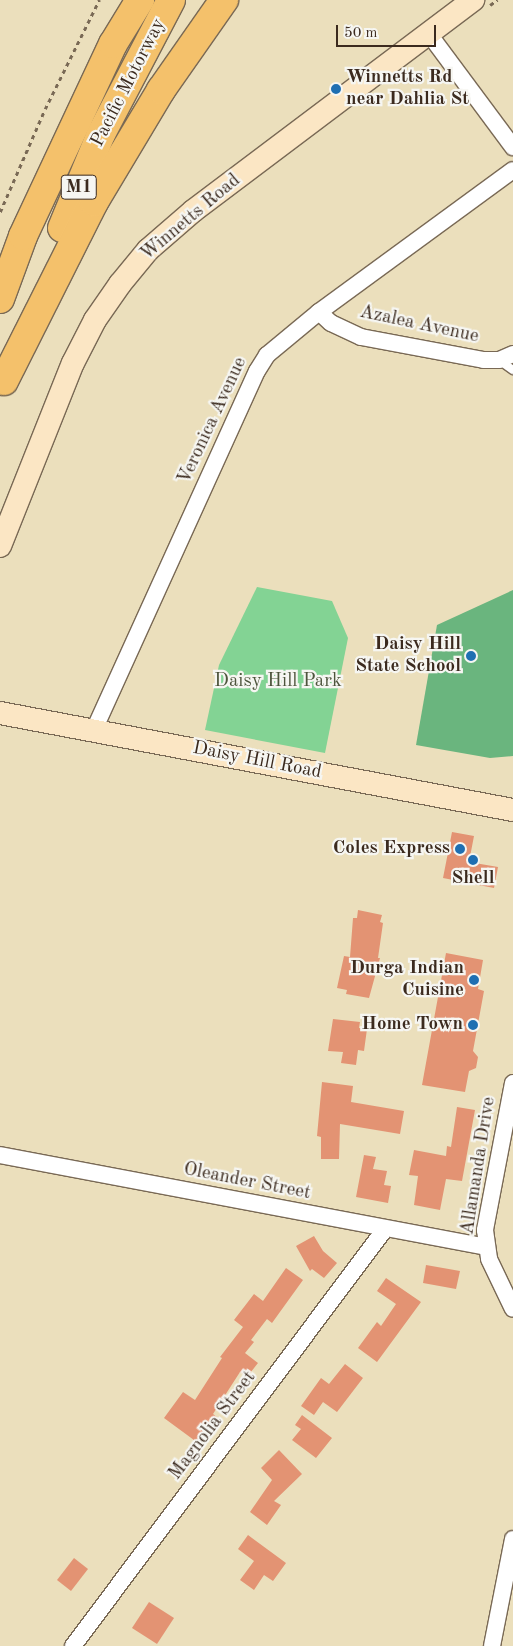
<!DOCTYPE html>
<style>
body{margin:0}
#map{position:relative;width:513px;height:1646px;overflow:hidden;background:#ebdfbc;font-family:"Old Standard TT",serif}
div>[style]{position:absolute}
.green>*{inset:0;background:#83d394}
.forest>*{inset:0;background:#6ab57e}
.building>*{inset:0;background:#e39373}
.path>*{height:2.5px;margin-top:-1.25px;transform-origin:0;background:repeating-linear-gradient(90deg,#796955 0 4px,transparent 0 8px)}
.roads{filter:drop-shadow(1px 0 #796955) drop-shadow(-1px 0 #796955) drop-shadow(0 1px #796955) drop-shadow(0 -1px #796955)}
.lane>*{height:8px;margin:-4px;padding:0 4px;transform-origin:4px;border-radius:4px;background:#fff}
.street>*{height:16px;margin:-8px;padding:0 8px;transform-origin:8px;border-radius:8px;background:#fff}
.secondary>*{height:22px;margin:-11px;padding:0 11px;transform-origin:11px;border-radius:11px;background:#fbe6c4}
.highway>*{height:28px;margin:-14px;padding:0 14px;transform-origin:14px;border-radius:14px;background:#f4c16b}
.dots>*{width:14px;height:14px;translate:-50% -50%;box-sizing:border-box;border:2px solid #f6f6f2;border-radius:50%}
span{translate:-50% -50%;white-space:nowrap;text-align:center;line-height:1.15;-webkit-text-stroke:4.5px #f6f6f2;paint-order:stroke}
.shield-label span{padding:1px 4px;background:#f6f6f2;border:1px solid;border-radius:4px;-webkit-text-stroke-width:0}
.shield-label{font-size:18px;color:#3b2a1e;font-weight:700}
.poi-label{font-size:19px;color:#3b2a1e;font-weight:700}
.left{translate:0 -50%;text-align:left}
.right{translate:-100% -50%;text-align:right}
.street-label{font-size:19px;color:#3b2a1e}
.park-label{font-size:19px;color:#4d543c}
.scale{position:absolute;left:336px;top:25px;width:100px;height:22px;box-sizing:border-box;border:2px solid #3b2a1e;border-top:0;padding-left:6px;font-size:15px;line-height:18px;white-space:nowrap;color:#3b2a1e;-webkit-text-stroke:4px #f6f6f2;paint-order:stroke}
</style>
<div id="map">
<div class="green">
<div style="clip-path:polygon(257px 587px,332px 601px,348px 638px,325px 753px,205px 730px,219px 665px)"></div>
</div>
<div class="forest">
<div style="clip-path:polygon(513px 590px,513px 756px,490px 758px,416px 745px,437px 625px)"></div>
</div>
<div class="building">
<div style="clip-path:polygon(452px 832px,474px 836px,469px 862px,498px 867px,494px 888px,443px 878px)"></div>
<div style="clip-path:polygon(358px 910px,382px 915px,380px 922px,383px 923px,378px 958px,380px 958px,369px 998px,346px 994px,347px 990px,337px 988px,344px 956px,350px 957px,353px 918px,357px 918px)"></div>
<div style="clip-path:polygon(446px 953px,483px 960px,478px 989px,484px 991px,473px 1051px,478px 1057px,476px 1068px,469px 1071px,465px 1092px,422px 1085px)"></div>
<div style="clip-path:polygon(333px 1019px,360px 1022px,359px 1028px,367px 1029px,364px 1051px,358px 1050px,356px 1065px,341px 1063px,343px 1052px,328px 1051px)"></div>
<div style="clip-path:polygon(322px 1082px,353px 1086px,351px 1102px,404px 1111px,400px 1134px,340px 1124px,339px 1159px,321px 1159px,321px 1137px,317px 1136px)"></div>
<div style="clip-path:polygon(457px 1107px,475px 1110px,462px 1181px,446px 1179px,440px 1210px,414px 1205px,418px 1176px,409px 1175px,414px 1150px,446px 1156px,447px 1146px,451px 1147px)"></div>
<div style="clip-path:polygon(364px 1155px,376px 1157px,373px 1169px,387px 1171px,384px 1185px,391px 1186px,388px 1203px,356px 1197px)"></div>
<div style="clip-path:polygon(314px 1236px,323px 1251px,337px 1263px,324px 1278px,312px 1269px,310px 1271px,296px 1246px)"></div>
<div style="clip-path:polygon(426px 1265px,460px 1271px,456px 1289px,423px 1283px)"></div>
<div style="clip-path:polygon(286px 1268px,303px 1280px,272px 1323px,267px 1319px,251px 1340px,254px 1342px,245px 1353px,258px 1363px,247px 1377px,240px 1372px,213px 1414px,217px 1417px,198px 1443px,164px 1418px,183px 1392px,195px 1400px,222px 1358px,220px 1357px,243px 1327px,234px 1320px,254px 1294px,263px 1301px)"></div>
<div style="clip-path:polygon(386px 1278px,421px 1302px,377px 1362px,358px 1348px,377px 1322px,381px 1326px,396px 1304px,377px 1291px)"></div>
<div style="clip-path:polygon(345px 1364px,363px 1378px,337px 1412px,323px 1402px,314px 1415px,301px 1406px,321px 1378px,329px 1384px)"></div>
<div style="clip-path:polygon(302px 1415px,332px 1438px,316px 1458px,292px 1440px,301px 1429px,295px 1425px)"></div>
<div style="clip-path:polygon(279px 1450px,302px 1474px,274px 1501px,281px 1505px,267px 1525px,250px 1512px,272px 1480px,261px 1468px)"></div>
<div style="clip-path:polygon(248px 1535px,286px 1563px,273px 1581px,264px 1575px,254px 1590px,240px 1580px,254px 1561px,238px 1549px)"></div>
<div style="clip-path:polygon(74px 1558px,88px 1569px,71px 1591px,57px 1580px)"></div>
<div style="clip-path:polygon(149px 1602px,174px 1618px,157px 1644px,132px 1628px)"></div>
</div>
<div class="path">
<div style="left:490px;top:5px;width:9px;rotate:-36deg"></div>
<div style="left:0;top:212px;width:112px;rotate:-66.4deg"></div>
<div style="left:45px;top:109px;width:122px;rotate:-63.6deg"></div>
</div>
<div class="roads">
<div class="lane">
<div style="left:499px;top:360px;width:17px;rotate:36deg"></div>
</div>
<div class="street">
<div style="left:429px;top:34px;width:141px;rotate:53.4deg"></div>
<div style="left:319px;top:312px;width:16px;rotate:43deg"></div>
<div style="left:331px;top:323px;width:33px;rotate:25deg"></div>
<div style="left:361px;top:337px;width:125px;rotate:10.6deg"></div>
<div style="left:484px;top:360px;width:15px"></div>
<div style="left:499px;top:360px;width:15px;rotate:-23deg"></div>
<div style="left:94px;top:730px;width:394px;rotate:-65.6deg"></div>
<div style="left:257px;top:371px;width:19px;rotate:-58deg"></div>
<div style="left:267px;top:355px;width:67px;rotate:-39.6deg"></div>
<div style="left:319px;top:312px;width:240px;rotate:-36.2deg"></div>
<div style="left:513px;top:1083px;width:150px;rotate:100.8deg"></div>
<div style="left:485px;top:1230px;width:29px;rotate:82deg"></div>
<div style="left:489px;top:1259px;width:55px;rotate:64.4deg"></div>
<div style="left:0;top:1155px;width:495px;rotate:10.7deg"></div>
<div style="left:73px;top:1646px;width:521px;rotate:-53.2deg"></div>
<div style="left:492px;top:1646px;width:109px;rotate:-78.9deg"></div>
</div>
<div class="secondary">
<div style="left:0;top:546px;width:197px;rotate:-68.3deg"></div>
<div style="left:73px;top:363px;width:48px;rotate:-62.9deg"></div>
<div style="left:95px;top:320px;width:44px;rotate:-55.2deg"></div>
<div style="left:120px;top:284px;width:44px;rotate:-50.5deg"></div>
<div style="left:148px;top:250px;width:60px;rotate:-40.9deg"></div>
<div style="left:193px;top:211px;width:351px;rotate:-37deg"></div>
<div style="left:0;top:713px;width:522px;rotate:10.71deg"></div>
</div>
<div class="highway">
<div style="left:62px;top:228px;width:102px;rotate:-67.5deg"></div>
<div style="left:101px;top:134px;width:151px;rotate:-62.4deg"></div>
<div style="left:0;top:299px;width:67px;rotate:-69.9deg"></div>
<div style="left:23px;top:236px;width:212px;rotate:-64.9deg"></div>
<div style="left:113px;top:44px;width:52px;rotate:-58.5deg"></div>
<div style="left:4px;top:381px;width:200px;rotate:-63.3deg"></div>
<div style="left:94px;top:202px;width:131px;rotate:-59.1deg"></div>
<div style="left:161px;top:90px;width:110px;rotate:-55deg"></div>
</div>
</div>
<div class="dots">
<div style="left:336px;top:89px;background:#1f6fb2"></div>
<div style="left:471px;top:656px;background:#1f6fb2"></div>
<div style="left:460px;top:849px;background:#1f6fb2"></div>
<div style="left:473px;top:860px;background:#1f6fb2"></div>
<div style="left:474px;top:980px;background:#1f6fb2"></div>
<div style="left:473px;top:1025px;background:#1f6fb2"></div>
</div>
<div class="shield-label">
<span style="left:79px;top:187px">M1</span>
</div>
<div class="poi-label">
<span class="left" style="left:346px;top:89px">Winnetts Rd<br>near Dahlia St</span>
<span class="right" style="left:461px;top:656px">Daisy Hill<br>State School</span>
<span class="right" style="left:450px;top:849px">Coles Express</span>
<span style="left:473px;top:879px">Shell</span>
<span class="right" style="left:464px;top:980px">Durga Indian<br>Cuisine</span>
<span class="right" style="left:463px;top:1025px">Home Town</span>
</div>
<div class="street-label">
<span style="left:129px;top:83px;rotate:-63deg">Pacific Motorway</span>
<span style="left:191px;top:218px;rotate:-40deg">Winnetts Road</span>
<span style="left:419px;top:325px;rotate:12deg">Azalea Avenue</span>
<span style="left:213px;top:421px;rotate:-65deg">Veronica Avenue</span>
<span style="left:257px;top:761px;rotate:11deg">Daisy Hill Road</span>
<span style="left:479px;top:1166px;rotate:-81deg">Allamanda Drive</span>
<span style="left:247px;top:1182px;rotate:11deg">Oleander Street</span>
<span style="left:213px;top:1426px;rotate:-53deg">Magnolia Street</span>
</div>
<div class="park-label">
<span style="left:278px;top:682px">Daisy Hill Park</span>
</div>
<div class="scale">50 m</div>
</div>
